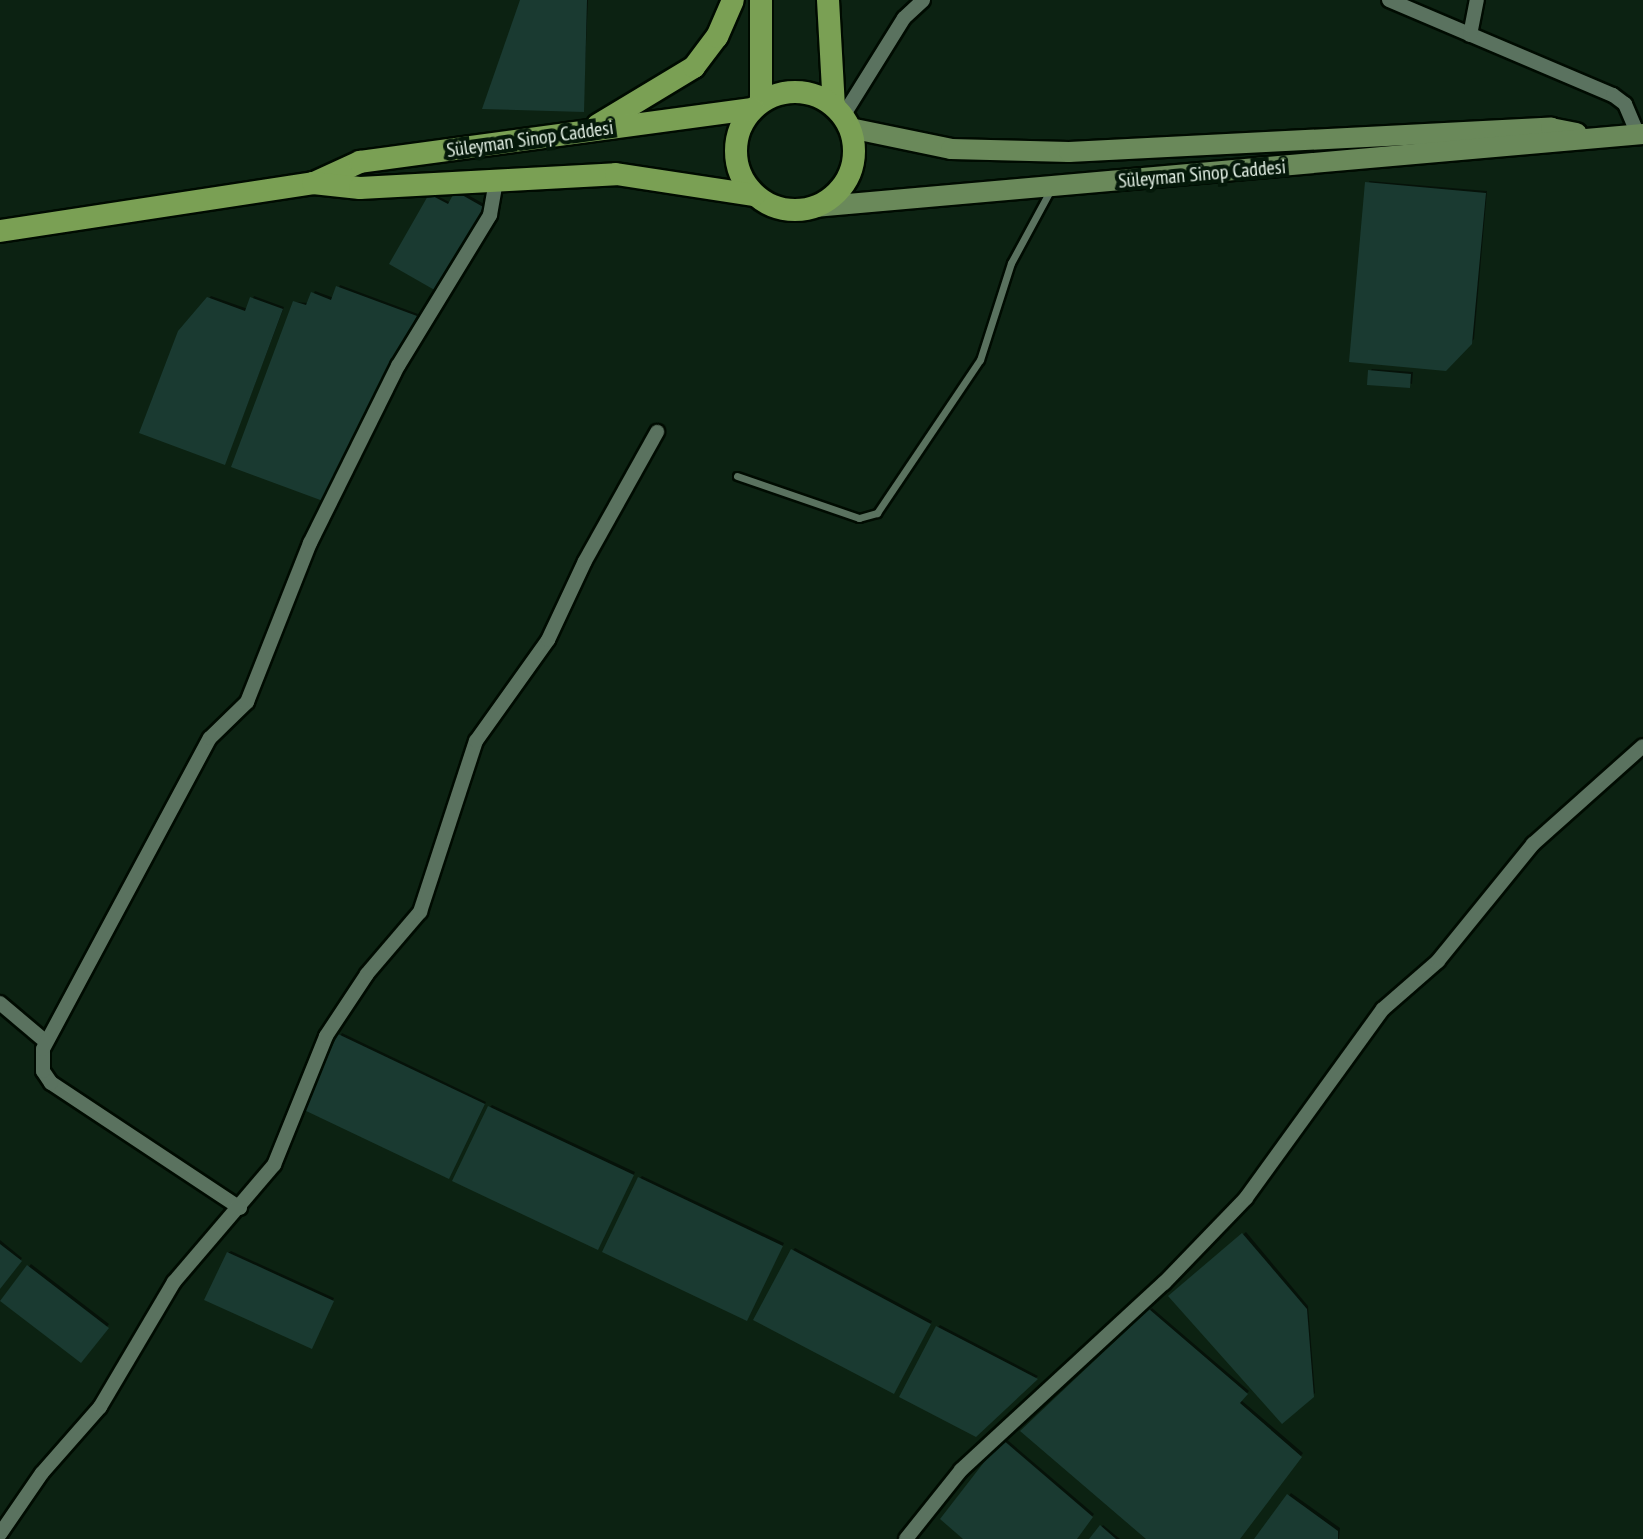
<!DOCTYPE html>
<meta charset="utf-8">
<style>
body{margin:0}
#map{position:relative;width:1643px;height:1539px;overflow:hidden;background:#0c2212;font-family:"PT Sans Narrow",sans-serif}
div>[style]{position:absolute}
.shadow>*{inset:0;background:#0007}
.building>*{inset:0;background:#1a3a31}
.roads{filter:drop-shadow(2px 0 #000b01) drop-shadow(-2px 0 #000b01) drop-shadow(0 2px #000b01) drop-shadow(0 -2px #000b01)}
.lane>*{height:7px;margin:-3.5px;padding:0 3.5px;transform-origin:3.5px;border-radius:3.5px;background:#5a725f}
.street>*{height:14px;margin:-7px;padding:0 7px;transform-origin:7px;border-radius:7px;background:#5a725f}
.secondary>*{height:20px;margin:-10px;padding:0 10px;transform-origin:10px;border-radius:10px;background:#6a895a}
.primary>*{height:22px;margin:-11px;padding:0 11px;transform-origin:11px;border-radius:11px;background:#7aa054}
.primary>.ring{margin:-11px;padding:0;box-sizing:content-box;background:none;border:22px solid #7aa054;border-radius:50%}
span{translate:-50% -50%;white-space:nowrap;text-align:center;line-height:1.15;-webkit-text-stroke:8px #041809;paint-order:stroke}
.street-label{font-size:20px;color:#e5f2e7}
</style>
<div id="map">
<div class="shadow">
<div style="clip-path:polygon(522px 0,588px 0,583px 110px)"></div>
<div style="clip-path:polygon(1369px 181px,1487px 191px,1474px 339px,1446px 369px)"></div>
<div style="clip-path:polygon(459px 190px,486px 205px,440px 287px,391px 264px,432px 193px,451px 203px)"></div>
<div style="clip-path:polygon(340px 285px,418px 314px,325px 497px,295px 302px,308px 303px,315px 291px,334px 298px)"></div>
<div style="clip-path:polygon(211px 296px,248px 309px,254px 296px,284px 307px,225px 463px,179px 332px)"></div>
<div style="clip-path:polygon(1372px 369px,1413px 372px,1412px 384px,1370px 371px)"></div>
<div style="clip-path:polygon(342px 1033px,486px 1102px,451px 1174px,340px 1036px)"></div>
<div style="clip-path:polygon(492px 1105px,635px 1172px,600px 1245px,490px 1107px)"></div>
<div style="clip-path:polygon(642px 1176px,784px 1243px,749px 1316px,640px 1178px)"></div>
<div style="clip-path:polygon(1246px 1232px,1308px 1306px,1315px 1393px,1283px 1421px,1171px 1296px)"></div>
<div style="clip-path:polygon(0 1240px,22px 1258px,0 1287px)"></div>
<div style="clip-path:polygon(795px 1248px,932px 1321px,896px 1389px,793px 1250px)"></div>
<div style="clip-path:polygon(231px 1251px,334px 1298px,313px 1344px,228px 1253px)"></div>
<div style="clip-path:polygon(31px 1264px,109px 1324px,81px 1361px,2px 1300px)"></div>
<div style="clip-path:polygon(1152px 1308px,1249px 1391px,1241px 1400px,1303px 1453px,1238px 1539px,1150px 1539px,1023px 1431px)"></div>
<div style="clip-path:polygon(940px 1325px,1038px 1376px,976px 1435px,938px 1327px)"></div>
<div style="clip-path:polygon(1005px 1438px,1094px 1514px,1075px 1539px,966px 1539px,943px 1519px)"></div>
<div style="clip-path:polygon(1291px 1493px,1340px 1528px,1339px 1539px,1257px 1539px)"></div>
<div style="clip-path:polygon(1103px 1525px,1120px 1539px,1092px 1539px)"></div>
</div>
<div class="building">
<div style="clip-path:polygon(520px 0,587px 0,584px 112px,482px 109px)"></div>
<div style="clip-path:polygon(1365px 182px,1486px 193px,1472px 344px,1446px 371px,1349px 362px)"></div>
<div style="clip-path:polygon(455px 191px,485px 208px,438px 292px,389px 264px,429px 194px,448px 204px)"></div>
<div style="clip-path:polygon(336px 286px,417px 316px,323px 501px,231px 467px,293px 301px,306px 305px,311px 292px,331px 300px)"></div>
<div style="clip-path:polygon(207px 297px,245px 311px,250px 297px,283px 309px,225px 465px,139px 433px,178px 331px)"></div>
<div style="clip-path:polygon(1368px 370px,1411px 374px,1410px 388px,1367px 385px)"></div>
<div style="clip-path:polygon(338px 1034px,485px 1104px,449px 1179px,302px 1109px)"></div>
<div style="clip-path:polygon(488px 1106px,634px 1175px,598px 1250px,452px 1181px)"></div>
<div style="clip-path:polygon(638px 1177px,783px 1246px,747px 1321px,602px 1252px)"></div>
<div style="clip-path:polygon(1242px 1233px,1307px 1309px,1314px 1397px,1282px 1424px,1168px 1296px)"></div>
<div style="clip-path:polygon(0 1244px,22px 1261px,0 1289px)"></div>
<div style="clip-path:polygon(791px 1249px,931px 1324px,894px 1394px,753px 1320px)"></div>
<div style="clip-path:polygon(227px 1252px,334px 1301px,312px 1349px,204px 1300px)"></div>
<div style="clip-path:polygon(27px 1265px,109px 1328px,81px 1363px,0 1301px)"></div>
<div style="clip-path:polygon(1149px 1309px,1248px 1394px,1240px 1403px,1302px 1457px,1240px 1539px,1146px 1539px,1020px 1431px)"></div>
<div style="clip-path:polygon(936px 1326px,1038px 1379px,976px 1437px,899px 1397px)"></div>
<div style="clip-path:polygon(1002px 1439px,1093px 1517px,1077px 1539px,963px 1539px,940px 1519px)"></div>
<div style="clip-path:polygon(1287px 1494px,1338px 1531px,1338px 1539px,1254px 1539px)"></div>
<div style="clip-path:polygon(1100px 1525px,1116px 1539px,1089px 1539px)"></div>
</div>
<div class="roads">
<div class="lane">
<div style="left:737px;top:476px;width:129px;rotate:19deg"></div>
<div style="left:859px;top:518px;width:19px;rotate:-16deg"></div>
<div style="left:877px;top:513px;width:184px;rotate:-56.1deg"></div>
<div style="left:980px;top:360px;width:102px;rotate:-72.3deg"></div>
<div style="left:1011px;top:263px;width:84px;rotate:-61.6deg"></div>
</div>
<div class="street">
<div style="left:1389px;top:0;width:243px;rotate:23deg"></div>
<div style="left:1613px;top:95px;width:15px;rotate:37deg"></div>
<div style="left:1625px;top:104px;width:33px;rotate:67deg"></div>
<div style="left:1470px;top:35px;width:36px;rotate:-79deg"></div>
<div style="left:843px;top:116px;width:115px;rotate:-58.1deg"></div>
<div style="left:904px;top:18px;width:26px;rotate:-43deg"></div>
<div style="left:0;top:1003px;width:59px;rotate:40.2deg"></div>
<div style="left:240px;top:1208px;width:227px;rotate:-146.5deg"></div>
<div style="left:51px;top:1083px;width:14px;rotate:-124deg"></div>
<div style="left:43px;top:1071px;width:22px;rotate:-90deg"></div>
<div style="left:43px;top:1049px;width:353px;rotate:-61.8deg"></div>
<div style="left:210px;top:738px;width:52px;rotate:-44.2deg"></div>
<div style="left:247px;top:702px;width:171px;rotate:-68.4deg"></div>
<div style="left:310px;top:543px;width:198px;rotate:-63.6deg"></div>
<div style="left:398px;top:366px;width:177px;rotate:-58.6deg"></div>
<div style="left:490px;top:215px;width:35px;rotate:-80deg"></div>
<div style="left:0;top:1534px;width:74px;rotate:-55.5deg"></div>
<div style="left:42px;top:1473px;width:88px;rotate:-48.7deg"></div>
<div style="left:100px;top:1407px;width:145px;rotate:-59.4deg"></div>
<div style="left:174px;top:1282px;width:154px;rotate:-49.5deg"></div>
<div style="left:274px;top:1165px;width:139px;rotate:-68deg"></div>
<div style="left:326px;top:1036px;width:74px;rotate:-56.5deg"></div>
<div style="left:367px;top:974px;width:82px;rotate:-49.5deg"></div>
<div style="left:420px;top:912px;width:180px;rotate:-71.9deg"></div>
<div style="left:476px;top:741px;width:124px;rotate:-54.5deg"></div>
<div style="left:548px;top:640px;width:87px;rotate:-64.9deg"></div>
<div style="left:585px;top:561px;width:148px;rotate:-60.8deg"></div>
<div style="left:906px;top:1539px;width:88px;rotate:-51.4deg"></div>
<div style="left:961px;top:1470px;width:276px;rotate:-42.7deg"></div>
<div style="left:1164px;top:1283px;width:118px;rotate:-46deg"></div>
<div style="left:1246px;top:1198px;width:233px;rotate:-54.1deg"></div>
<div style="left:1383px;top:1009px;width:73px;rotate:-41.1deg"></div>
<div style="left:1438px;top:961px;width:151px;rotate:-50.9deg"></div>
<div style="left:1533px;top:844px;width:147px;rotate:-41.7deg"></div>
</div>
<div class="secondary">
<div style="left:850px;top:128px;width:103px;rotate:11.7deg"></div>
<div style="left:951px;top:149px;width:118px;rotate:1.5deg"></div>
<div style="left:1069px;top:152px;width:483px;rotate:-2.9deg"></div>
<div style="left:1551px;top:128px;width:26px;rotate:11deg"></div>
<div style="left:814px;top:207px;width:832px;rotate:-5.03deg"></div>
</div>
<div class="primary">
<div style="left:828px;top:0;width:106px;rotate:86.8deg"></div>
<div class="ring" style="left:736px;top:92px;width:96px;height:96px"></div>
<div style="left:761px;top:101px;width:101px;rotate:-90deg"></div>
<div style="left:598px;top:125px;width:112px;rotate:-31.1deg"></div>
<div style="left:694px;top:67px;width:38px;rotate:-53deg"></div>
<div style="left:717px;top:37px;width:40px;rotate:-66.6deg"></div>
<div style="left:314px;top:183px;width:51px;rotate:-24.5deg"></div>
<div style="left:360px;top:162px;width:396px;rotate:-7.7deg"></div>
<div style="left:0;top:231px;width:317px;rotate:-8.7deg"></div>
<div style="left:313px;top:183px;width:47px;rotate:6.1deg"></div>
<div style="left:360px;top:188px;width:256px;rotate:-3.1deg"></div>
<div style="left:616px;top:174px;width:140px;rotate:8.7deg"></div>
</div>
</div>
<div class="street-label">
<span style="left:530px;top:139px;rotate:-8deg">Süleyman Sinop Caddesi</span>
<span style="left:1202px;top:174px;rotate:-5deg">Süleyman Sinop Caddesi</span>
</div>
</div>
